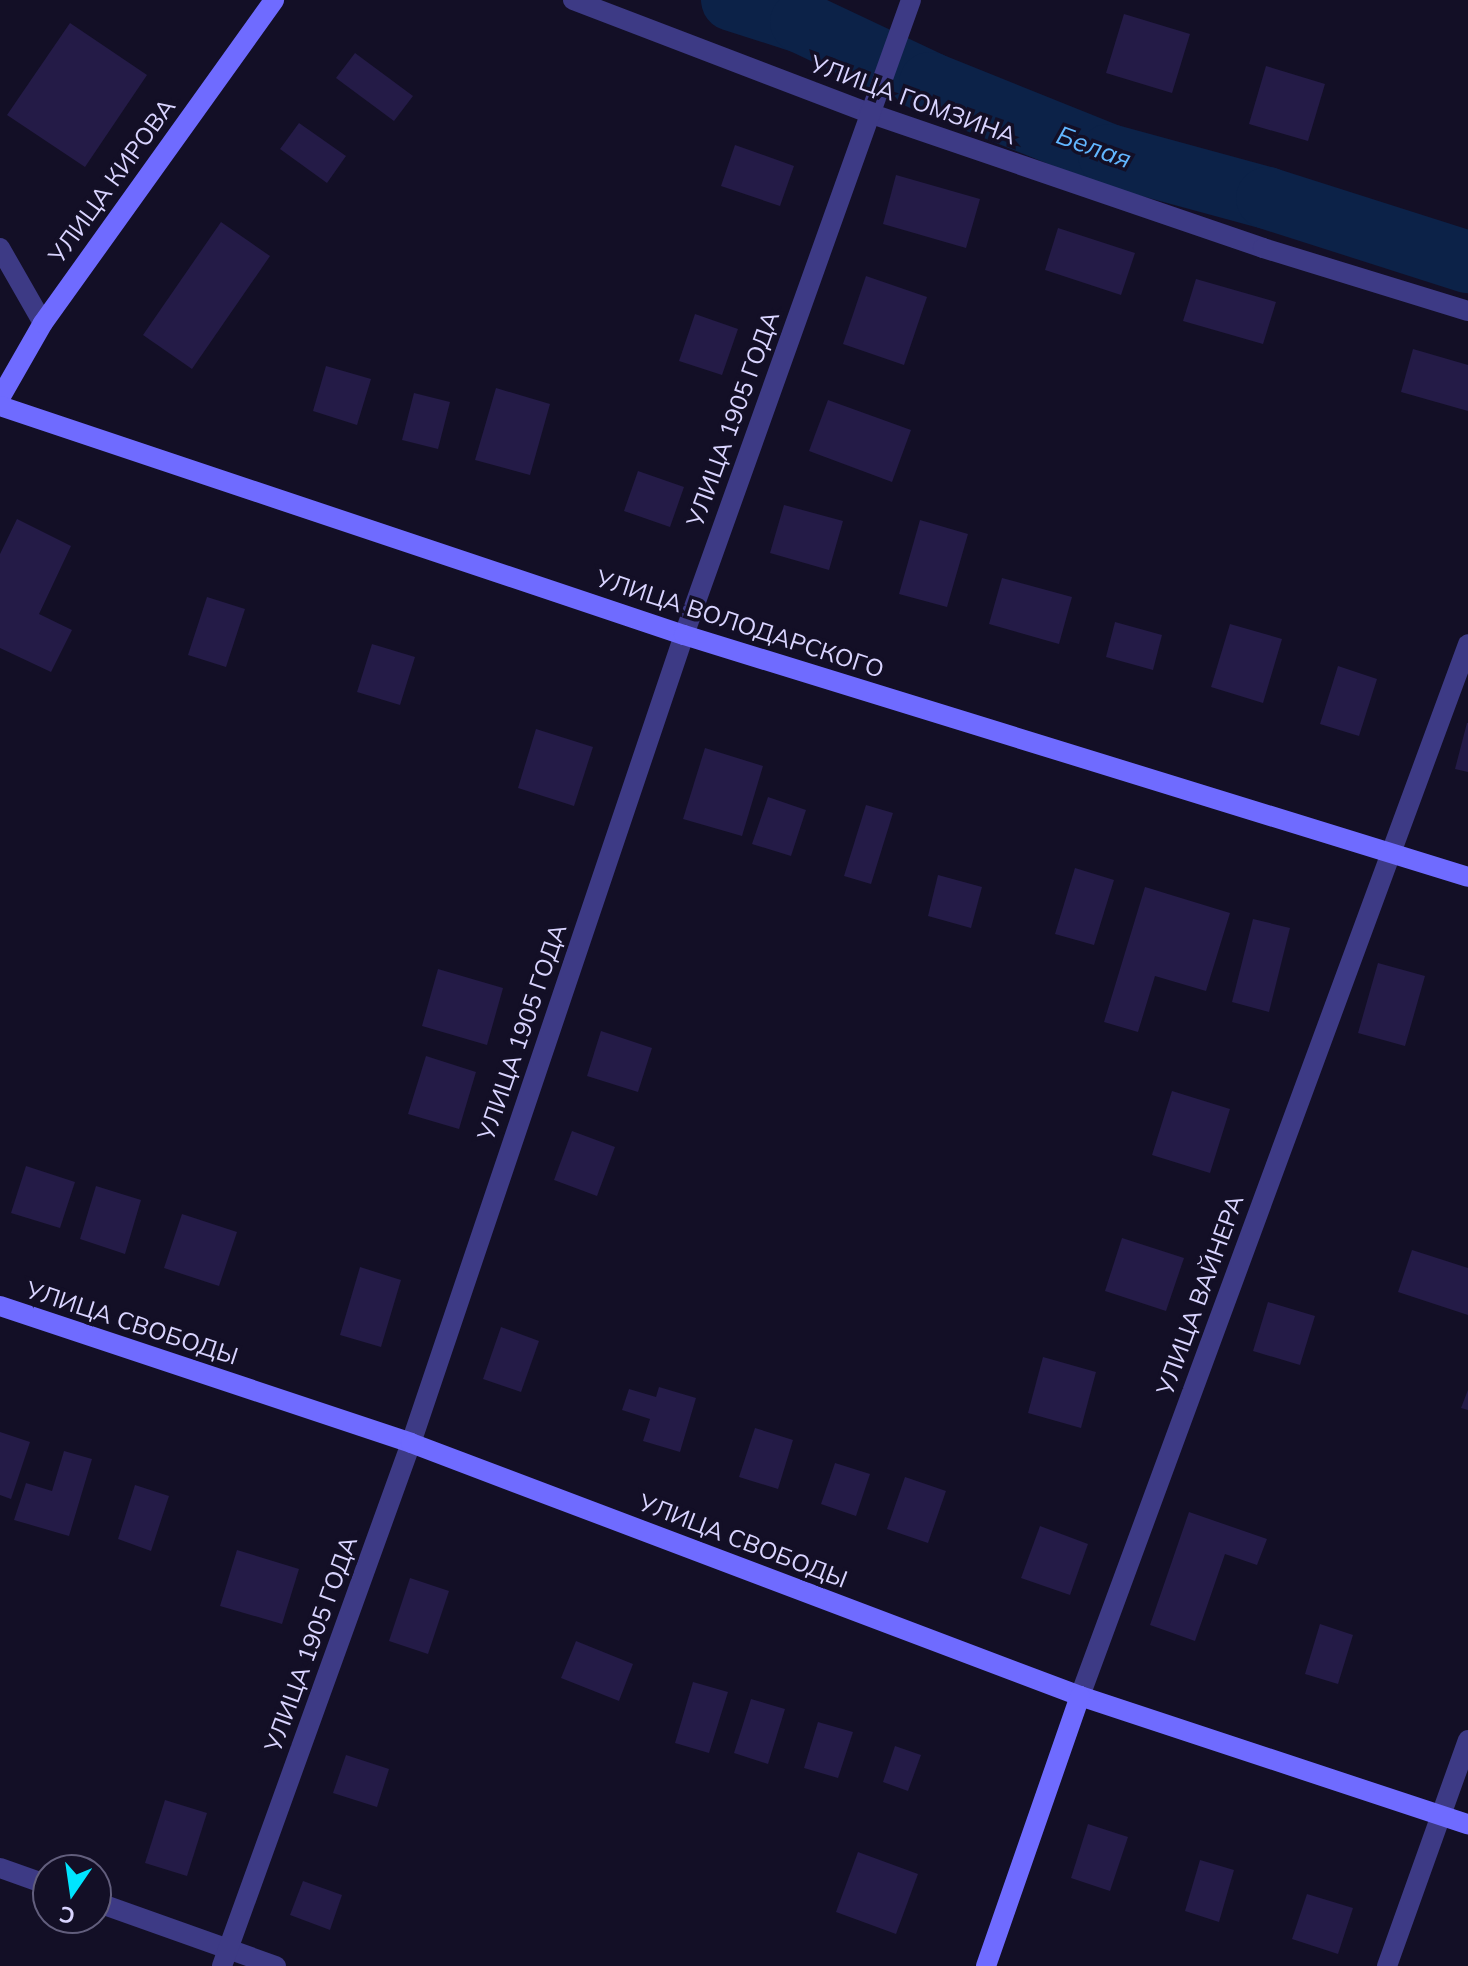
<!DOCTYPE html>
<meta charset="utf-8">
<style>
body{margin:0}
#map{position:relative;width:1468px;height:1966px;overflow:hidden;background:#130f26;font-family:Mulish,sans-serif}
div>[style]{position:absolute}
.river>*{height:62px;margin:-31px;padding:0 31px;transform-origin:31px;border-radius:31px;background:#0c2248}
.building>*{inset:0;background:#241b47}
.street>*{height:20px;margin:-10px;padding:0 10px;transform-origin:10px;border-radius:10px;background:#3d3a85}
.secondary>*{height:20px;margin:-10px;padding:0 10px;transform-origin:10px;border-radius:10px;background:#6f6bff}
span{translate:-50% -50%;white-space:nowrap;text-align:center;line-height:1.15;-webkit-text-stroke:7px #130f26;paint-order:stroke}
.street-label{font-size:24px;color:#d9d4ff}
.water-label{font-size:26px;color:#62b6ff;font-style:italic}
.north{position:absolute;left:32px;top:1854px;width:80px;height:80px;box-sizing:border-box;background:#130f26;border:2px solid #625e7d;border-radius:50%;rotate:193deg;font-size:22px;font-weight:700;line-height:32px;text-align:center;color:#d9d4ff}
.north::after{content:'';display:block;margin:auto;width:28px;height:36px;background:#00e5ff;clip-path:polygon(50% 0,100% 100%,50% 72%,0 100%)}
</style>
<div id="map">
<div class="river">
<div style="left:732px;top:0;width:72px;rotate:17.7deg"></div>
<div style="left:801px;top:22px;width:143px;rotate:25.3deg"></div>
<div style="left:930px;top:83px;width:193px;rotate:21.9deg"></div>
<div style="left:1109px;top:155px;width:164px;rotate:15.2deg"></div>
<div style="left:1267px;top:198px;width:211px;rotate:17.7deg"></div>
</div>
<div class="building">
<div style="clip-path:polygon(1124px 14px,1190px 34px,1172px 93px,1106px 73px)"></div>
<div style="clip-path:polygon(70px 23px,147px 75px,85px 167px,7px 115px)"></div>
<div style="clip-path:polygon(355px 53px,413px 96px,394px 121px,336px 78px)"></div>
<div style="clip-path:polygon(1266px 66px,1325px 84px,1308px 141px,1249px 124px)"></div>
<div style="clip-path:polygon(299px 123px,346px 156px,327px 183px,280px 149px)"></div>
<div style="clip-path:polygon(735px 145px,794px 166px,780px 206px,721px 186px)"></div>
<div style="clip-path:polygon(896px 175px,980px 199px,966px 248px,883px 224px)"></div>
<div style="clip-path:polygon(221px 222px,270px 256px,192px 369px,143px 335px)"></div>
<div style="clip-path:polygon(1058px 228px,1135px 253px,1121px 295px,1045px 270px)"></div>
<div style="clip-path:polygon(866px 276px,927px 297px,904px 365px,843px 344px)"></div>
<div style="clip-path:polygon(1196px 279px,1276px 302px,1263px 344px,1183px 321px)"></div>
<div style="clip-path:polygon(695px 314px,738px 329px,722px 375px,679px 361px)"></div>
<div style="clip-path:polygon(1413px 349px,1468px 365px,1468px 411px,1401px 392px)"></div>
<div style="clip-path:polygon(326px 366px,371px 379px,357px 425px,313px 411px)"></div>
<div style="clip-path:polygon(496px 388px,550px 404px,530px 475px,475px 460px)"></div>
<div style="clip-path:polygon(414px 393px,450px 402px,438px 449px,402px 440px)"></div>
<div style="clip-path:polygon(828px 400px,911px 430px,892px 482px,809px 451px)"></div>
<div style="clip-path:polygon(638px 471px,684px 487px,670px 527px,624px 511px)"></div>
<div style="clip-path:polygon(784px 505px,843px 521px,829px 570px,770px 553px)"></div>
<div style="clip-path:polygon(17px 519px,71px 546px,39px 614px,72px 630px,51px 672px,0 648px,0 554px)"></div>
<div style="clip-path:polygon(920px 520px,968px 534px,947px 607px,899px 594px)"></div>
<div style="clip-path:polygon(1002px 578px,1072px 597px,1059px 644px,989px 624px)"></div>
<div style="clip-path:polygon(207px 597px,245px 609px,226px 667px,188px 655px)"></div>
<div style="clip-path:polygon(1115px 622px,1162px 635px,1153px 670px,1106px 657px)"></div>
<div style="clip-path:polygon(1230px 624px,1282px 639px,1263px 703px,1211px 687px)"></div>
<div style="clip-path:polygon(372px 644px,415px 657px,400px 705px,357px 692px)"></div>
<div style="clip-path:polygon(1338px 666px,1377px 679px,1359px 736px,1320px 724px)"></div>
<div style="clip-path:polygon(1467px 723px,1468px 723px,1468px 772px,1455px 769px)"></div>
<div style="clip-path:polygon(536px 729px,593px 747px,574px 806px,518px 788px)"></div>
<div style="clip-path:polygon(705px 748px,763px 766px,742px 836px,683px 819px)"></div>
<div style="clip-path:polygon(768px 797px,806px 810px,791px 856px,752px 844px)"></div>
<div style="clip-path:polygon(866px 805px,893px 813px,871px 884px,844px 876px)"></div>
<div style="clip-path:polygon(1075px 868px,1114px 880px,1094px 945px,1055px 934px)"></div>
<div style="clip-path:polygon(938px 875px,982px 887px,971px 928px,928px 916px)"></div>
<div style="clip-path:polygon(1145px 887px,1230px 913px,1206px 991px,1155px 976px,1138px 1032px,1104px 1022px)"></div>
<div style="clip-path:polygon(1253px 919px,1290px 928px,1269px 1012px,1232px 1002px)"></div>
<div style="clip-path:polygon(1378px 963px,1425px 976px,1405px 1046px,1358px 1033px)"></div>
<div style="clip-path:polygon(438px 969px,503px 988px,487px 1045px,422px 1026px)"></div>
<div style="clip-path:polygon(601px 1031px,652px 1048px,638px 1092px,587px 1076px)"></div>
<div style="clip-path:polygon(426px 1056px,476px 1072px,459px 1129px,408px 1114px)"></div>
<div style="clip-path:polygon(1172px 1091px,1230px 1109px,1210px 1173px,1152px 1155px)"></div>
<div style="clip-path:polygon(572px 1131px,615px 1147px,597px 1196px,554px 1180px)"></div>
<div style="clip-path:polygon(26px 1166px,75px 1182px,60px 1228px,11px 1213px)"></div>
<div style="clip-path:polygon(96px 1186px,141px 1200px,125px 1254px,80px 1239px)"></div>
<div style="clip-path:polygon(182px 1214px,237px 1232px,219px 1286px,164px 1268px)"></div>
<div style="clip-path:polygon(1122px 1238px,1184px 1258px,1166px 1311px,1105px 1291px)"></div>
<div style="clip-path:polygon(1412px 1250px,1468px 1268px,1468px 1315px,1398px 1292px)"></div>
<div style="clip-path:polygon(360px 1267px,401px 1280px,381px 1347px,340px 1335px)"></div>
<div style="clip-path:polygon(1268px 1302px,1315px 1316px,1300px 1365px,1253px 1351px)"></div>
<div style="clip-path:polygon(501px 1327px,539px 1341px,521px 1392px,483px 1379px)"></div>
<div style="clip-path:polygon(1043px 1357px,1096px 1372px,1081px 1428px,1028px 1413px)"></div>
<div style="clip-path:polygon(659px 1387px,696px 1398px,680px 1452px,643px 1441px,650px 1419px,622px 1410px,629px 1389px,656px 1397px)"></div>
<div style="clip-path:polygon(1468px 1390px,1468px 1410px,1461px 1408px)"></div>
<div style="clip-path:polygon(755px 1428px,793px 1440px,778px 1489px,739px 1477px)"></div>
<div style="clip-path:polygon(0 1432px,30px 1442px,11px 1499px,0 1495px)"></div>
<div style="clip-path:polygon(64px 1451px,92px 1459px,69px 1536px,14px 1520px,26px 1483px,52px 1491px)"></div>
<div style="clip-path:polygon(835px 1463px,870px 1474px,856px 1516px,821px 1504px)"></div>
<div style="clip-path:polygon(905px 1477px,946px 1491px,928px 1543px,887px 1529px)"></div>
<div style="clip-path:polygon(135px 1485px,169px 1496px,151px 1551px,118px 1539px)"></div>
<div style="clip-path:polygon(1189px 1512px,1267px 1539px,1257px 1565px,1225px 1554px,1195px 1641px,1150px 1625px)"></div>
<div style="clip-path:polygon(1040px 1526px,1088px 1544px,1070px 1595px,1021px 1578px)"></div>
<div style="clip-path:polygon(237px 1550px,299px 1569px,282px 1624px,220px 1606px)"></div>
<div style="clip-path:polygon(410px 1578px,449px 1591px,428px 1654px,389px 1641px)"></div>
<div style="clip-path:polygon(1320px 1624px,1353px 1635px,1338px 1684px,1305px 1674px)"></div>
<div style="clip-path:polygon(576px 1641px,633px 1664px,619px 1701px,561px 1678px)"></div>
<div style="clip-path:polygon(693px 1682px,728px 1692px,709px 1753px,675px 1743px)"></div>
<div style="clip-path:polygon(751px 1699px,785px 1709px,768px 1764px,734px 1753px)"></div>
<div style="clip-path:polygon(818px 1722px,853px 1732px,838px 1778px,804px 1768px)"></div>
<div style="clip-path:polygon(895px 1746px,921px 1755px,908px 1791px,883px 1782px)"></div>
<div style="clip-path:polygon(346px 1755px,389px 1769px,377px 1807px,333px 1793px)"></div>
<div style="clip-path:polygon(165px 1800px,207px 1813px,187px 1876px,145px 1863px)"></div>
<div style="clip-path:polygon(1088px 1824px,1128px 1837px,1110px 1891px,1071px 1878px)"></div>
<div style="clip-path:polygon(858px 1852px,918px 1874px,896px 1934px,836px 1912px)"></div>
<div style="clip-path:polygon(1200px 1860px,1234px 1870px,1219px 1922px,1185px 1911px)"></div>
<div style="clip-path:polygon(303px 1881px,342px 1895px,330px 1930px,290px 1915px)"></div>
<div style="clip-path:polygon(1307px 1894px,1353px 1908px,1338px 1954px,1292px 1939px)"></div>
</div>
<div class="street">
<div style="left:573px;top:0;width:317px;rotate:20.9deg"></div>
<div style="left:869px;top:113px;width:416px;rotate:18.9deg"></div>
<div style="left:1263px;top:248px;width:214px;rotate:17.1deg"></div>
<div style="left:0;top:248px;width:86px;rotate:60.2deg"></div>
<div style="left:1080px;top:1696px;width:1121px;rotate:-69.75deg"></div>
<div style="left:0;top:1868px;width:51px;rotate:19.5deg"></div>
<div style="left:96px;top:1902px;width:191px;rotate:19.6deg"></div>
<div style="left:222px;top:1966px;width:556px;rotate:-70.13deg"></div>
<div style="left:411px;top:1443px;width:853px;rotate:-71.33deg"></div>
<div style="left:684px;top:635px;width:674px;rotate:-70.33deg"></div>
<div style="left:1387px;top:1966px;width:240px;rotate:-70.3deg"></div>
</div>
<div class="secondary">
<div style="left:0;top:398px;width:86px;rotate:-60.2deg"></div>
<div style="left:43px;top:323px;width:397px;rotate:-54.4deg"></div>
<div style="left:0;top:406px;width:721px;rotate:18.51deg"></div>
<div style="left:684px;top:635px;width:820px;rotate:17.15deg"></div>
<div style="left:0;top:1306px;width:433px;rotate:18.4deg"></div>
<div style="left:411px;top:1443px;width:715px;rotate:20.72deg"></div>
<div style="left:1080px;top:1696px;width:409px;rotate:18.3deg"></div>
<div style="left:986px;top:1966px;width:286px;rotate:-70.8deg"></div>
</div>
<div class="street-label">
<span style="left:913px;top:100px;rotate:20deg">УЛИЦА ГОМЗИНА</span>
<span style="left:112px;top:181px;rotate:-54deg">УЛИЦА КИРОВА</span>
<span style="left:733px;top:419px;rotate:-70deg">УЛИЦА 1905 ГОДА</span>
<span style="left:740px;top:624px;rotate:18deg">УЛИЦА ВОЛОДАРСКОГО</span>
<span style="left:522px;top:1032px;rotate:-71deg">УЛИЦА 1905 ГОДА</span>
<span style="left:1200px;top:1295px;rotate:-70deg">УЛИЦА ВАЙНЕРА</span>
<span style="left:132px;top:1323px;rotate:18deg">УЛИЦА СВОБОДЫ</span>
<span style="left:743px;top:1541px;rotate:21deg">УЛИЦА СВОБОДЫ</span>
<span style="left:311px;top:1644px;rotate:-70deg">УЛИЦА 1905 ГОДА</span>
</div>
<div class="water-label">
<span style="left:1094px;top:147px;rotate:20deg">Белая</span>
</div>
<div class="north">С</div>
</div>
